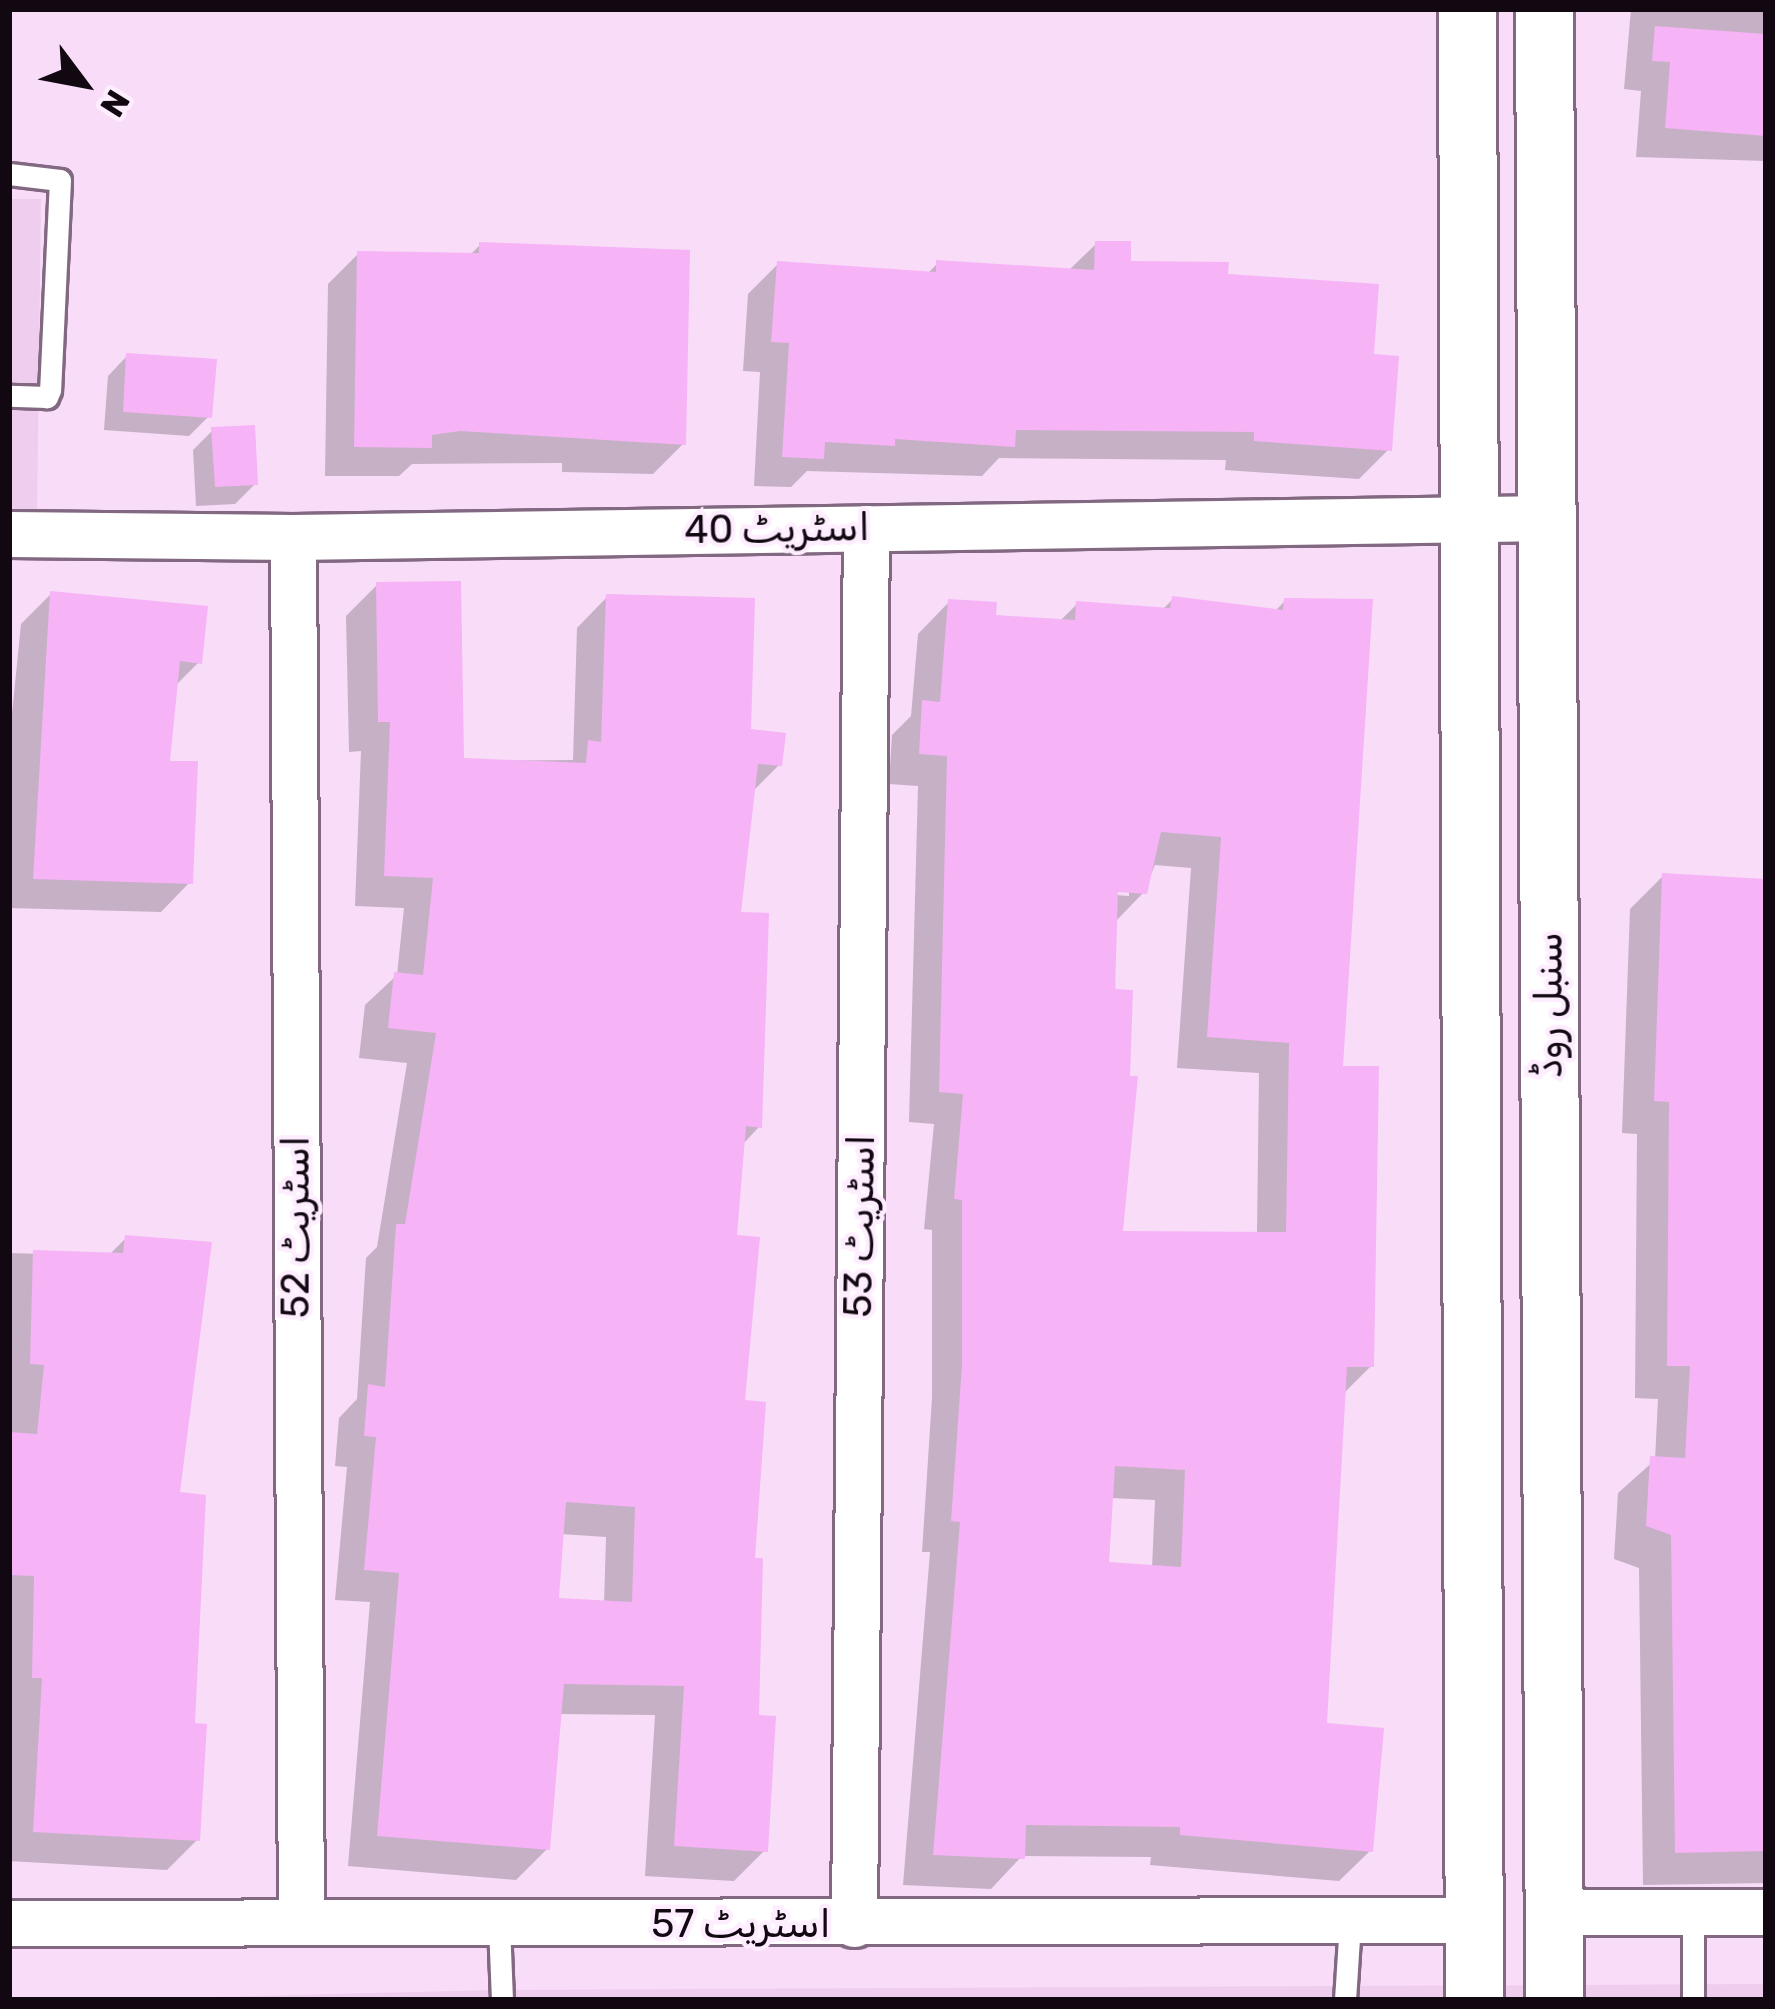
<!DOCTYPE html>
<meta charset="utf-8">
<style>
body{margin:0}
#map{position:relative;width:1775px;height:2009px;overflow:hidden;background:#f8dcf8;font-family:Rubik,"Noto Sans Arabic",sans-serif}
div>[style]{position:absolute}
.built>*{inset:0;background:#eecdee}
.shadow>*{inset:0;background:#0003}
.building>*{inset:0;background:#f6b3f6}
.roads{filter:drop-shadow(3px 0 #826981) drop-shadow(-3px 0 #826981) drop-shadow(0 3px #826981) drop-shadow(0 -3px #826981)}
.service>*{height:21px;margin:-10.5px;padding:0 10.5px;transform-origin:10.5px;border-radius:10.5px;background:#fff}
.minor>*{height:45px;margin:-22.5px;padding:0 22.5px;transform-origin:22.5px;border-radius:22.5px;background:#fff}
.tertiary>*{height:57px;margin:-28.5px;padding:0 28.5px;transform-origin:28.5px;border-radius:28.5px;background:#fff}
span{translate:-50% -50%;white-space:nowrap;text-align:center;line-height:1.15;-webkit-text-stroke:9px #feedfe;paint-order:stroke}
.street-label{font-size:39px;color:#110811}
.frame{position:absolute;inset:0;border:12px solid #110811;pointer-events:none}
.north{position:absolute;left:24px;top:24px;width:120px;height:120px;-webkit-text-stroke:9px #feedfe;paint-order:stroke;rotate:122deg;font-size:33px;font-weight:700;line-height:48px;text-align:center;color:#110811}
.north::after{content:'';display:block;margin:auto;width:42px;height:54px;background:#110811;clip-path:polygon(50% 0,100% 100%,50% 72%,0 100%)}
</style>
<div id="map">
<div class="built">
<div style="clip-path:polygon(9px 199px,41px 199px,37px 513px,9px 513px)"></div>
<div style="clip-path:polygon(1766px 1984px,1766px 2000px,92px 2000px,495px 1990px)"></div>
</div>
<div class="shadow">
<div style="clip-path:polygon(1631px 9px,1766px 9px,1766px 161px,1636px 157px,1641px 91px,1624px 89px)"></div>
<div style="clip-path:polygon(1096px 244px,1128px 264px,1225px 277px,1371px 357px,1389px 449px,1359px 479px,1225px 470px,1226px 460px,999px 458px,982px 476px,807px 471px,791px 487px,754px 486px,760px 372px,743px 371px,748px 294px,778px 264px,927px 274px,937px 264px,1068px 271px)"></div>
<div style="clip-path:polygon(480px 245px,683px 444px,653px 474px,562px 472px,562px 463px,412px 464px,399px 476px,325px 476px,328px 284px,358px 254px,470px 255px)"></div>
<div style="clip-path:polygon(127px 356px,209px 416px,189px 436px,104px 430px,108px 376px)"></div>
<div style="clip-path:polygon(213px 430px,255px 484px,235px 504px,196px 506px,193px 450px)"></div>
<div style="clip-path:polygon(evenodd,377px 585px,461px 761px,573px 760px,577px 628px,607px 597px,779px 765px,752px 792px,738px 915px,759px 1127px,742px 1145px,734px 1238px,765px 1850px,734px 1881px,645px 1876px,655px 1715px,558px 1714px,547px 1849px,516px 1880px,348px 1866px,370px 1602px,335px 1600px,347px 1467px,335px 1466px,339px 1418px,357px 1399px,366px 1258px,377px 1247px,407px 1063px,359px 1058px,365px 1005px,397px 975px,404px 908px,355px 906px,361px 751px,349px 752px,346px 616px,377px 585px,561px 1534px,606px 1537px,604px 1603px,556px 1601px,561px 1534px)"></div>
<div style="clip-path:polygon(51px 594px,199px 662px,174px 687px,166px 764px,190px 882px,161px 912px,9px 908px,9px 744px,21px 624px)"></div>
<div style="clip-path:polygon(evenodd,1173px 599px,1274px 612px,1285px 601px,1371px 1366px,1343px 1394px,1324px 1726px,1371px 1850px,1339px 1881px,1150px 1865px,1151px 1857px,1022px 1856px,991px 1889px,903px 1885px,930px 1552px,922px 1552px,932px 1398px,932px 1230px,924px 1229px,934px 1124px,909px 1122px,918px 786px,889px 784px,892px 735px,911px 716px,918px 634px,949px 602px,993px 618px,1059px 622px,1077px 604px,1162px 610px,1173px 599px,1155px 865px,1191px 868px,1177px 1068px,1259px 1073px,1257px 1234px,1120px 1234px,1114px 923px,1144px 892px,1155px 865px,1173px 599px,1129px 889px,1129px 896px,1103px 894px,1129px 889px,1173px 599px,1110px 1498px,1155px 1500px,1152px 1568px,1105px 1565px,1110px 1498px)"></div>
<div style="clip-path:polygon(1663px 876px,1766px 882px,1766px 1883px,1643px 1885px,1639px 1568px,1614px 1559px,1618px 1493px,1655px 1460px,1658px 1399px,1635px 1398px,1637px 1134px,1622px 1133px,1630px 909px)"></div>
<div style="clip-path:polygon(126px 1238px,177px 1494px,197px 1840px,167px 1870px,9px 1861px,9px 1253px,108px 1256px)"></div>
</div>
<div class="building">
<div style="clip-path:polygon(1655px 26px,1766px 34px,1766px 136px,1665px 128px,1670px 62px,1652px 61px)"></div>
<div style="clip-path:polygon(1095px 241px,1131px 241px,1131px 261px,1229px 262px,1228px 274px,1379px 284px,1374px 354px,1399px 356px,1392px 451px,1254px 441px,1254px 432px,1016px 430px,1015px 447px,895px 439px,895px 446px,825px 442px,824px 459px,782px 457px,789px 343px,771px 342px,777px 261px,936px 272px,936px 260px,1094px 270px)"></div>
<div style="clip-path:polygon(479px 242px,690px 250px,686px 445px,460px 431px,432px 435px,432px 448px,354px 447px,357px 251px,479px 253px)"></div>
<div style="clip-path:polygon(126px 353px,217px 359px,212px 418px,123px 412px)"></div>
<div style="clip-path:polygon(255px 425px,258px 485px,215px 487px,211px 427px)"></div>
<div style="clip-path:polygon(evenodd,461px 581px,464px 758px,586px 763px,588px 740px,601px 742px,606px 594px,755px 598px,751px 729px,786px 733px,782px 766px,758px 764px,741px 912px,769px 913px,762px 1128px,746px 1126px,737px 1235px,760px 1237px,745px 1400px,766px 1402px,755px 1558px,763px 1558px,759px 1715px,776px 1716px,768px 1852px,674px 1846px,684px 1686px,564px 1684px,550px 1850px,377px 1836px,399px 1573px,364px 1570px,376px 1437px,364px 1436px,368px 1384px,385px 1387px,396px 1224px,405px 1224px,436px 1033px,388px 1028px,394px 972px,423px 975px,433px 878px,384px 876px,390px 722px,378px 722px,376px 582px,461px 581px,566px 1502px,635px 1507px,632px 1602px,559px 1598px,566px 1502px)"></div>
<div style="clip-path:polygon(50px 591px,208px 606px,202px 664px,180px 661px,170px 761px,198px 761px,193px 884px,33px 879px)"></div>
<div style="clip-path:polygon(evenodd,1172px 596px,1283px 610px,1284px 598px,1373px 599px,1343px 1066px,1379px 1066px,1374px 1367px,1347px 1367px,1327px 1723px,1384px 1728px,1373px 1852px,1180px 1835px,1180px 1827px,1026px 1825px,1025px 1859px,933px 1855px,960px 1522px,951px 1521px,962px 1365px,962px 1200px,954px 1199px,963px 1094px,939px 1092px,947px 756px,919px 754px,922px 700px,940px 702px,948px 599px,997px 602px,996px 615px,1075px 620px,1076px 601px,1170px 608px,1172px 596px,1161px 832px,1221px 837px,1207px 1037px,1289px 1043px,1286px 1232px,1123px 1231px,1138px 1076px,1130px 1076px,1133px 990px,1115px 989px,1118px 892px,1147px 894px,1161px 832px,1172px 596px,1115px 1466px,1185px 1470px,1181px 1567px,1109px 1562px,1115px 1466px)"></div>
<div style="clip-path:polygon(1662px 873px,1766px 879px,1766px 1851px,1675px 1853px,1671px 1535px,1646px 1526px,1650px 1456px,1685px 1458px,1690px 1366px,1667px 1366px,1669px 1102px,1654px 1101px)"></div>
<div style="clip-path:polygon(125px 1235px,212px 1242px,180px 1492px,206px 1495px,195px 1723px,207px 1724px,200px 1841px,33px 1832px,42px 1678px,32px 1678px,34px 1576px,9px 1575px,9px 1432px,37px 1434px,44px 1365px,30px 1364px,33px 1250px,123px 1253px)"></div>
</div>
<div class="roads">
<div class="service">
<div style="left:9px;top:174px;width:51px;rotate:6.7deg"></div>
<div style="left:60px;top:180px;width:210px;rotate:92.7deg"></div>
<div style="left:50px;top:390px;width:8px;rotate:113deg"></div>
<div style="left:47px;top:397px;width:38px;rotate:-178deg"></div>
<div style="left:499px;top:1925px;width:75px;rotate:87.7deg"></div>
<div style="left:1345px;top:2000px;width:78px;rotate:-86.3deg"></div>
<div style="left:1693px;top:2000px;width:87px;rotate:-90deg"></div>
</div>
<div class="minor">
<div style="left:9px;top:534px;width:284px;rotate:0.6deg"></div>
<div style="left:293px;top:537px;width:1253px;rotate:-0.87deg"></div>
<div style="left:293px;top:537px;width:1380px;rotate:89.67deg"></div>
<div style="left:1555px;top:1912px;width:211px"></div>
<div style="left:9px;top:1923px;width:1464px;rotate:-0.12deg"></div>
<div style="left:854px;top:1924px;width:1396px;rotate:-89.51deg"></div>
</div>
<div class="tertiary">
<div style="left:1467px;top:9px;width:1991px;rotate:89.8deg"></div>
<div style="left:1544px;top:9px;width:1991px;rotate:89.71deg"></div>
</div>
</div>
<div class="street-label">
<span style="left:777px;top:529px;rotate:-1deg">اسٹریٹ 40</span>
<span style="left:1549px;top:1005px;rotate:-90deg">سنبل روڈ</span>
<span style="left:860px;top:1226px;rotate:-89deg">اسٹریٹ 53</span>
<span style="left:296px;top:1227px;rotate:-90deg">اسٹریٹ 52</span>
<span style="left:741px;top:1924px">اسٹریٹ 57</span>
</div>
<div class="frame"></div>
<div class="north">N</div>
</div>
